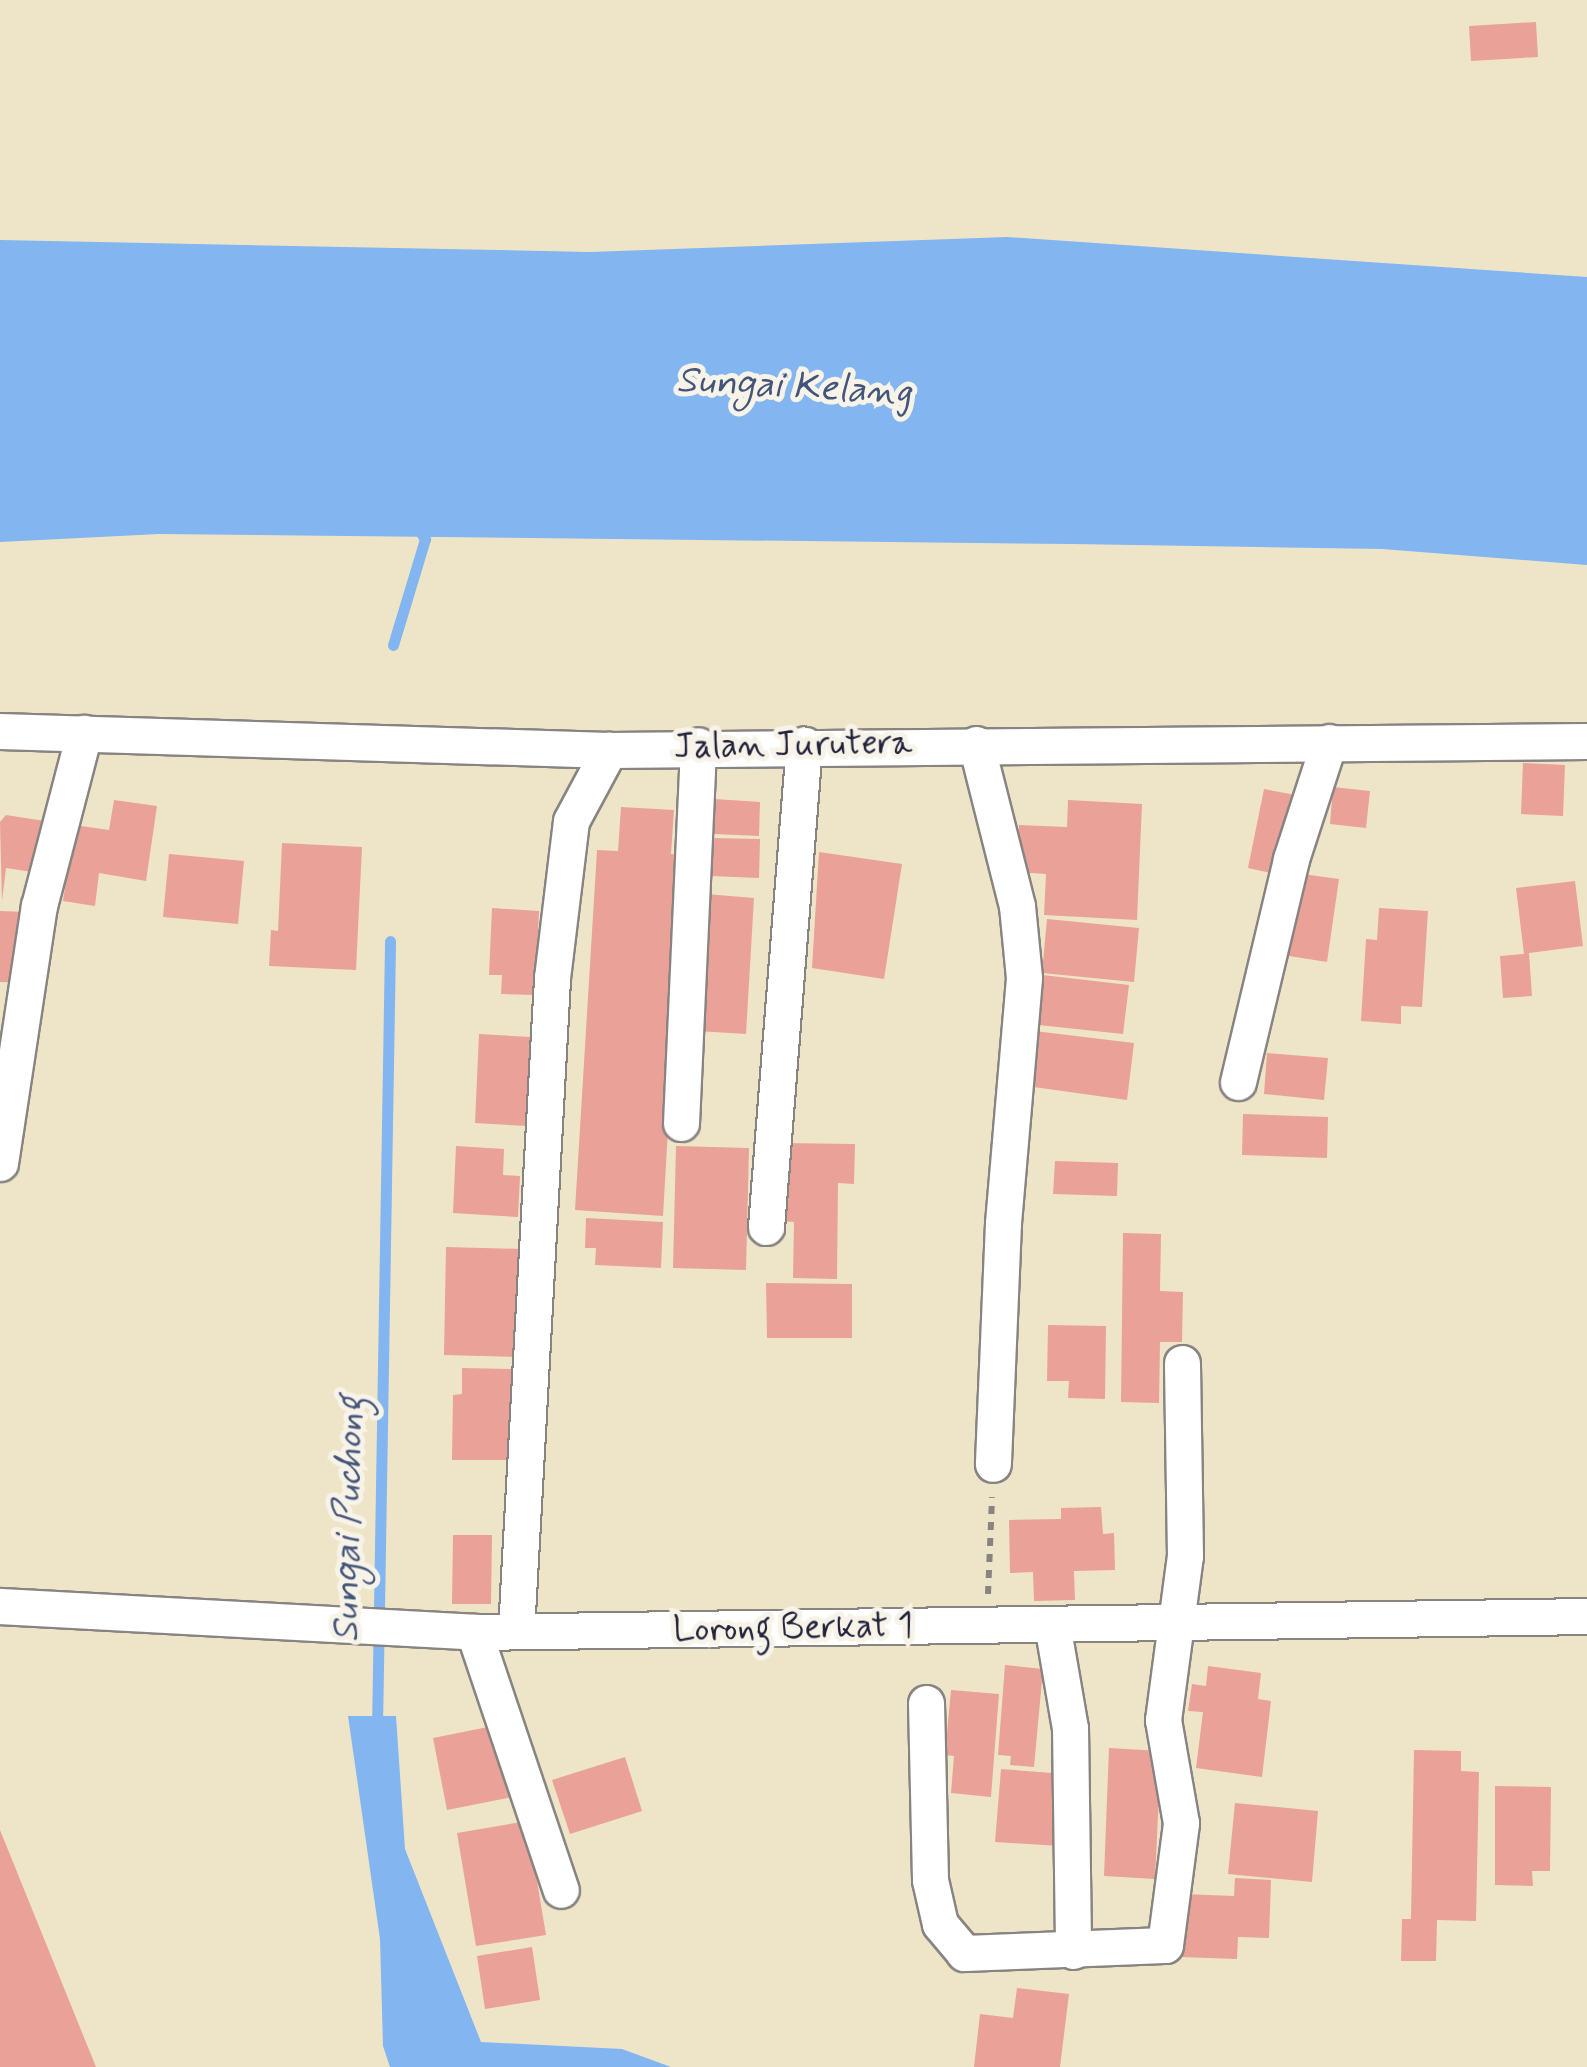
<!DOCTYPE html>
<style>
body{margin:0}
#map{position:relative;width:1587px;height:2067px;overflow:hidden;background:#eee5c9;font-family:Mynerve,sans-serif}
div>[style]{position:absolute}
.water>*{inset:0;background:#83b5f0}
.stream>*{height:11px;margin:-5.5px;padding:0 5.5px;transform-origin:5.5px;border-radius:5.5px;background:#83b5f0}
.building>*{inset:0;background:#eaa197}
.path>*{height:6px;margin-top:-3px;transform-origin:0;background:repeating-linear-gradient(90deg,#888482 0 8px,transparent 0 16px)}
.roads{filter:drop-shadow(2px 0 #888482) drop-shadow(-2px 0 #888482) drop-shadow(0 2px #888482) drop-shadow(0 -2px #888482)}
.minor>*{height:35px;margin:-17.5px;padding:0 17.5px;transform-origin:17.5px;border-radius:17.5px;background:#fff}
span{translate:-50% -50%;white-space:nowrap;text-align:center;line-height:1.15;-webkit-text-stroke:10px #f7f3e8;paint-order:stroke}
.street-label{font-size:35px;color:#22223b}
.water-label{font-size:38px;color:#44557a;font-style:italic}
</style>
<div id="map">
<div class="water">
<div style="clip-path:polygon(1007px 237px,1587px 277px,1587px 565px,1382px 549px,1072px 544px,159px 534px,0 542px,0 240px,590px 252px)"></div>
<div style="clip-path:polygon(348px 1716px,396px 1716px,405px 1849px,481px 2042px,622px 2049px,671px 2067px,390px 2067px,383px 2046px,380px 1939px)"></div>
</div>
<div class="stream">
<div style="left:393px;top:645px;width:111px;rotate:-73.2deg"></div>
<div style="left:425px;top:539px;width:15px;rotate:-122deg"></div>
<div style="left:377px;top:1728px;width:787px;rotate:-89.05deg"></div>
</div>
<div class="building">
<div style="clip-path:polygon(1536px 22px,1538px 57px,1471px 61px,1469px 26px)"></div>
<div style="clip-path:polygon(1523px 763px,1565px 765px,1563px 816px,1521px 814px)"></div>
<div style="clip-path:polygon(1333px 787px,1370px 791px,1366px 828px,1330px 824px)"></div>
<div style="clip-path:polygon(1264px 789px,1301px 796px,1284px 876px,1248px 868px)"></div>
<div style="clip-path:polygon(715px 799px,760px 802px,759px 836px,714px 834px)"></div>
<div style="clip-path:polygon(114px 800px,157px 806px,146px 881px,99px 873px,95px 906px,63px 901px,74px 825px,109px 830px)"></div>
<div style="clip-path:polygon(1068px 800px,1142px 804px,1137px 920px,1044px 915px,1046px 874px,1017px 872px,1019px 825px,1067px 827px)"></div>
<div style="clip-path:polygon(621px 807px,674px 810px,671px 854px,684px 855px,663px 1216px,575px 1210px,597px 850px,618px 851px)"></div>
<div style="clip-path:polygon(6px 815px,45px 821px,39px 873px,6px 868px,2px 901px,0 822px)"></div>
<div style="clip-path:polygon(712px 838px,760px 839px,759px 878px,711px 876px)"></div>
<div style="clip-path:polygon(282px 843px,362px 847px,356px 970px,269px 966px,271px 930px,278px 931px)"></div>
<div style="clip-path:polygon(819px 852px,902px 864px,884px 979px,812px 968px)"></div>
<div style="clip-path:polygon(169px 854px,244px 861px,238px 924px,163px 917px)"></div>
<div style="clip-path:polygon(1295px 873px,1339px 879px,1327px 962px,1283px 955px)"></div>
<div style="clip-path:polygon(1575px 881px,1583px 946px,1529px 953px,1532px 996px,1503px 998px,1500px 956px,1524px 954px,1516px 888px)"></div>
<div style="clip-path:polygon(706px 894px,754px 898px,746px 1034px,697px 1031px)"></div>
<div style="clip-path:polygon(492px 908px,539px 911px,535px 995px,501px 994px,502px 975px,489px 975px)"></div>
<div style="clip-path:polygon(1379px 908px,1428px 911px,1422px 1007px,1401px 1006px,1401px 1024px,1361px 1021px,1366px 939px,1377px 940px)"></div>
<div style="clip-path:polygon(0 911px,27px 912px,25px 983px,0 982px)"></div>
<div style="clip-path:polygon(1047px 919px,1139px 928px,1134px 982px,1042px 973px)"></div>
<div style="clip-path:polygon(1034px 974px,1129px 985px,1123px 1034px,1029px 1024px)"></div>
<div style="clip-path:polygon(1026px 1030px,1134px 1043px,1127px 1100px,1019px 1085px)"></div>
<div style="clip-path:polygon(479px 1034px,531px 1037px,527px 1126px,475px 1123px)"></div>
<div style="clip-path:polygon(1267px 1053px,1328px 1058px,1324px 1100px,1264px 1094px)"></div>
<div style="clip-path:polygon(1243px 1114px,1328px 1117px,1327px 1158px,1242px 1155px)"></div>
<div style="clip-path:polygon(781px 1143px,855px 1144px,854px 1184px,838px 1183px,837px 1279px,793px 1278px,794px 1222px,780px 1221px)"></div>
<div style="clip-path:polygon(456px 1146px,504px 1149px,503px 1175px,520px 1176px,518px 1217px,453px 1213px)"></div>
<div style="clip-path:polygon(676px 1146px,749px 1148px,746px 1270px,673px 1268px)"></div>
<div style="clip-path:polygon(1055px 1161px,1118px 1163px,1117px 1196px,1053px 1194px)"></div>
<div style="clip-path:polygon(586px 1218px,663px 1222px,661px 1268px,595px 1265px,596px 1248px,585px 1248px)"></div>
<div style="clip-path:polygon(1123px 1233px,1161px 1234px,1160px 1291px,1183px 1292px,1182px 1342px,1160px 1342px,1159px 1403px,1121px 1402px)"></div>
<div style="clip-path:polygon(446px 1247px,524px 1249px,522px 1357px,444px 1355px)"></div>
<div style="clip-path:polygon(766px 1283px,852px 1284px,852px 1338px,767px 1338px)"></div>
<div style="clip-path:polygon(1048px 1325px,1106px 1326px,1105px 1399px,1068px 1398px,1069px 1381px,1047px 1381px)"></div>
<div style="clip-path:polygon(462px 1368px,514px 1369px,513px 1460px,452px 1460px,453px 1395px,462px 1394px)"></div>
<div style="clip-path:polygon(1101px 1507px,1103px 1534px,1114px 1533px,1115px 1570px,1074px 1571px,1075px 1600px,1034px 1601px,1033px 1572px,1010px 1573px,1009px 1520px,1061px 1519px,1061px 1508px)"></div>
<div style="clip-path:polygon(453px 1535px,492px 1535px,491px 1604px,452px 1604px)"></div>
<div style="clip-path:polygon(1005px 1665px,1043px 1669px,1034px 1767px,1010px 1765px,1011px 1756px,998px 1755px)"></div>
<div style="clip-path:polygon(1208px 1666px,1261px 1673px,1258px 1699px,1271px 1701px,1262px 1777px,1196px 1768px,1203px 1712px,1188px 1711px,1192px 1684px,1206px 1686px)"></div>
<div style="clip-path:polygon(951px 1690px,999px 1694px,991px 1797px,951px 1793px,954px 1756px,945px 1755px)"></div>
<div style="clip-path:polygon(503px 1724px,517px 1796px,447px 1810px,433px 1738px)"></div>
<div style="clip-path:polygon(1109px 1748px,1161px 1751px,1155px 1879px,1104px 1876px)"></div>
<div style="clip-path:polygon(1414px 1750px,1461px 1751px,1461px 1771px,1479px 1772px,1476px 1921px,1437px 1920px,1436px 1961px,1401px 1961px,1402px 1919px,1411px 1919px)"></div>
<div style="clip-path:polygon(625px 1757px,642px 1811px,570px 1834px,552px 1780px)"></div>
<div style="clip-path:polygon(1001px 1769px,1065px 1774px,1060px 1846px,995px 1842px)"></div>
<div style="clip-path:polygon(1495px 1786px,1551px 1787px,1550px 1871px,1532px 1871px,1533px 1886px,1495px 1885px)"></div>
<div style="clip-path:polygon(1235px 1803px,1318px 1811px,1312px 1882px,1228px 1874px)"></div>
<div style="clip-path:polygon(527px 1821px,546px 1935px,476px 1946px,457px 1833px)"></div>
<div style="clip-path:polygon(0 1830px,96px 2067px,0 2067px)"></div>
<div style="clip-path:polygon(1235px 1878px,1271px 1880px,1269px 1938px,1238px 1937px,1237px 1959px,1180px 1957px,1183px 1894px,1234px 1896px)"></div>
<div style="clip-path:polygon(532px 1947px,540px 2000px,485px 2009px,477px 1956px)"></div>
<div style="clip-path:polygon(1017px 1988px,1069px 1994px,1060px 2067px,974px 2067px,980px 2014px,1013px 2018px)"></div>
</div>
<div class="path">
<div style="left:988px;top:1594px;width:97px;rotate:-87.6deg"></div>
</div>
<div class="roads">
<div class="minor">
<div style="left:0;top:731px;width:609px;rotate:1.79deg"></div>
<div style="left:609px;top:750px;width:978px;rotate:-0.53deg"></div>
<div style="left:976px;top:744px;width:167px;rotate:75.8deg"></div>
<div style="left:1017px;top:906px;width:72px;rotate:84.4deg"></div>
<div style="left:1024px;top:978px;width:246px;rotate:94.9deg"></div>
<div style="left:1003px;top:1223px;width:241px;rotate:92.4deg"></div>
<div style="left:1238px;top:1082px;width:229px;rotate:-76.6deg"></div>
<div style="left:1291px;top:859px;width:123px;rotate:-72deg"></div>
<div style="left:681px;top:1123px;width:378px;rotate:-87.4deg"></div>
<div style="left:0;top:1163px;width:260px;rotate:-81.4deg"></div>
<div style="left:39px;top:906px;width:179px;rotate:-75.4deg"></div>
<div style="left:766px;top:1227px;width:484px;rotate:-85.5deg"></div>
<div style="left:0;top:1606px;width:475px;rotate:3.1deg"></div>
<div style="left:474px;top:1632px;width:1113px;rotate:-0.82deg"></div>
<div style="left:1052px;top:1624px;width:106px;rotate:80.2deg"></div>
<div style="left:1070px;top:1728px;width:223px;rotate:89.2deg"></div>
<div style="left:516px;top:1631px;width:654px;rotate:-86.84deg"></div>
<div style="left:552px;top:978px;width:158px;rotate:-83.1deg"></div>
<div style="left:571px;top:821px;width:81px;rotate:-61.8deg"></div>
<div style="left:474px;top:1632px;width:272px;rotate:71.4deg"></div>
<div style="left:926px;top:1703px;width:177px;rotate:88.7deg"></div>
<div style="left:930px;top:1880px;width:45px;rotate:77.2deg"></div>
<div style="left:940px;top:1924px;width:38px;rotate:50deg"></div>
<div style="left:964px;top:1953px;width:201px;rotate:-2.3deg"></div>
<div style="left:1165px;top:1945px;width:123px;rotate:-82.5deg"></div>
<div style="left:1181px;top:1823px;width:105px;rotate:-99.9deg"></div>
<div style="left:1163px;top:1720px;width:165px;rotate:-82.4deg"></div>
<div style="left:1185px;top:1556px;width:193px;rotate:-90.9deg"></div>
</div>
</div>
<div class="street-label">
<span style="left:793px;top:745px;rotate:-1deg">Jalan Jurutera</span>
<span style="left:793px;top:1628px;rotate:-1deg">Lorong Berkat 1</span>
</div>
<div class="water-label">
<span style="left:794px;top:387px;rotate:3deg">Sungai Kelang</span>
<span style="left:349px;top:1519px;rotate:-89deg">Sungai Puchong</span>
</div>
</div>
